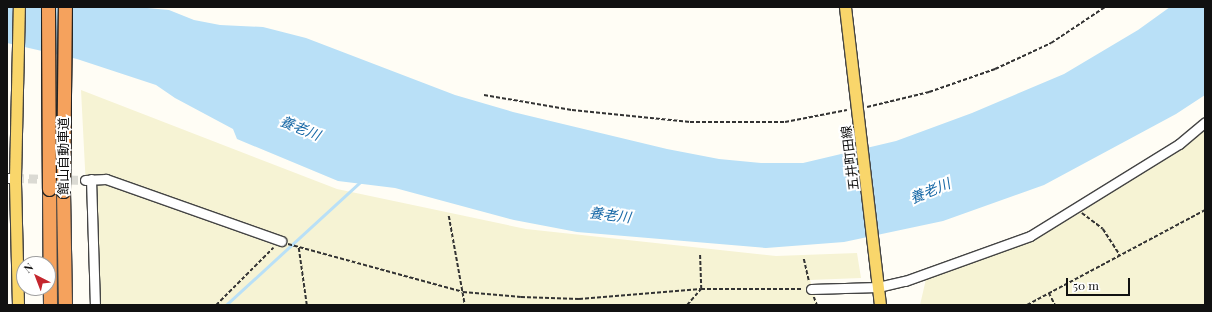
<!DOCTYPE html>
<meta charset="utf-8">
<style>
body{margin:0}
#map{position:relative;width:1212px;height:312px;overflow:hidden;background:#fffdf5;font-family:"Playfair Display","Noto Sans JP",serif}
div>[style]{position:absolute}
.farmland>*{inset:0;background:#f6f3d4}
.water>*{inset:0;background:#b9e0f7}
.stream>*{height:2.5px;margin:-1.25px;padding:0 1.25px;transform-origin:1.25px;border-radius:1.25px;background:#b9e0f7}
.minor-tunnel>*{height:9px;margin-top:-4.5px;transform-origin:0;background:repeating-linear-gradient(90deg,#dbdad3 0 9px,transparent 0 13.5px)}
.path>*{height:1.5px;margin-top:-0.75px;transform-origin:0;background:repeating-linear-gradient(90deg,#333 0 4px,transparent 0 6px)}
.roads{filter:drop-shadow(1px 0 #444) drop-shadow(-1px 0 #444) drop-shadow(0 1px #444) drop-shadow(0 -1px #444)}
.minor>*{height:9px;margin:-4.5px;padding:0 4.5px;transform-origin:4.5px;border-radius:4.5px;background:#fff}
.major>*{height:11px;margin:-5.5px;padding:0 5.5px;transform-origin:5.5px;border-radius:5.5px;background:#f9d66b}
.highway>*{height:13px;margin:-6.5px;padding:0 6.5px;transform-origin:6.5px;border-radius:6.5px;background:#f5a25d}
.bridges{filter:drop-shadow(1px 0 #222) drop-shadow(-1px 0 #222) drop-shadow(0 1px #222) drop-shadow(0 -1px #222)}
.highway-bridge>*{height:13px;margin:-6.5px;padding:0 6.5px;transform-origin:6.5px;border-radius:6.5px;background:#f5a25d}
span{translate:-50% -50%;white-space:nowrap;text-align:center;line-height:1.15;-webkit-text-stroke:4px #fff;paint-order:stroke}
.street-label{font-size:13px;color:#111}
.water-label{font-size:14px;color:#1768a6;font-style:italic}
.frame{position:absolute;inset:0;border:8px solid #111;pointer-events:none}
.north{position:absolute;left:16px;top:256px;width:40px;height:40px;box-sizing:border-box;background:#fff;border:1px solid #a0a0a0;border-radius:50%;rotate:318deg;font-size:11px;font-weight:700;line-height:16px;text-align:center;color:#111}
.north::after{content:'';display:block;margin:auto;width:14px;height:18px;background:#c4262e;clip-path:polygon(50% 0,100% 100%,50% 72%,0 100%)}
.scale{position:absolute;left:1066px;top:278px;width:64px;height:18px;box-sizing:border-box;border:2px solid #111;border-top:0;padding-left:5px;font-size:12px;line-height:14px;white-space:nowrap;color:#111;-webkit-text-stroke:3px #fff;paint-order:stroke}
</style>
<div id="map">
<div class="farmland">
<div style="clip-path:polygon(81px 90px,337px 189px,526px 229px,776px 256px,857px 253px,861px 278px,810px 280px,818px 305px,92px 305px)"></div>
<div style="clip-path:polygon(1205px 128px,1205px 305px,920px 305px,926px 279px,1049px 231px)"></div>
</div>
<div class="water">
<div style="clip-path:polygon(7px 7px,147px 8px,169px 10px,194px 20px,220px 25px,263px 27px,306px 38px,455px 95px,513px 112px,667px 149px,719px 159px,761px 163px,803px 163px,896px 141px,972px 113px,1064px 74px,1138px 30px,1170px 7px,1205px 7px,1205px 95px,1176px 114px,1044px 185px,943px 221px,844px 242px,766px 248px,577px 232px,514px 220px,395px 188px,338px 181px,237px 139px,233px 129px,175px 98px,156px 85px,77px 59px,7px 43px)"></div>
</div>
<div class="stream">
<div style="left:226px;top:305px;width:182px;rotate:-42.5deg"></div>
</div>
<div class="minor-tunnel">
<div style="left:15px;top:178px;width:70px;rotate:1.6deg"></div>
</div>
<div class="path">
<div style="left:484px;top:95px;width:89px;rotate:9.7deg"></div>
<div style="left:572px;top:110px;width:119px;rotate:5.8deg"></div>
<div style="left:690px;top:122px;width:95px"></div>
<div style="left:785px;top:122px;width:63px;rotate:-11deg"></div>
<div style="left:867px;top:107px;width:64px;rotate:-13.6deg"></div>
<div style="left:929px;top:92px;width:70px;rotate:-19.2deg"></div>
<div style="left:995px;top:69px;width:62px;rotate:-24.9deg"></div>
<div style="left:1051px;top:43px;width:65px;rotate:-33.7deg"></div>
<div style="left:1082px;top:213px;width:26px;rotate:37deg"></div>
<div style="left:1103px;top:229px;width:31px;rotate:57deg"></div>
<div style="left:449px;top:216px;width:90px;rotate:79.8deg"></div>
<div style="left:288px;top:244px;width:181px;rotate:15.3deg"></div>
<div style="left:463px;top:292px;width:58px;rotate:4.9deg"></div>
<div style="left:521px;top:297px;width:58px;rotate:2deg"></div>
<div style="left:579px;top:299px;width:122px;rotate:-4.7deg"></div>
<div style="left:701px;top:289px;width:102px"></div>
<div style="left:299px;top:248px;width:58px;rotate:82deg"></div>
<div style="left:804px;top:259px;width:22px;rotate:77deg"></div>
<div style="left:1049px;top:293px;width:13px;rotate:63deg"></div>
<div style="left:814px;top:297px;width:9px;rotate:69deg"></div>
<div style="left:216px;top:305px;width:81px;rotate:-45deg"></div>
<div style="left:687px;top:305px;width:21px;rotate:-49deg"></div>
<div style="left:701px;top:289px;width:35px;rotate:-92deg"></div>
<div style="left:1027px;top:305px;width:202px;rotate:-28.1deg"></div>
</div>
<div class="roads">
<div class="minor">
<div style="left:7px;top:178px;width:8px"></div>
<div style="left:91px;top:179px;width:126px;rotate:88.2deg"></div>
<div style="left:85px;top:180px;width:21px;rotate:-3deg"></div>
<div style="left:106px;top:179px;width:186px;rotate:19.5deg"></div>
<div style="left:811px;top:289px;width:67px;rotate:-1.7deg"></div>
<div style="left:878px;top:287px;width:28px;rotate:-13deg"></div>
<div style="left:905px;top:281px;width:133px;rotate:-19.8deg"></div>
<div style="left:1030px;top:236px;width:175px;rotate:-31.7deg"></div>
<div style="left:1179px;top:144px;width:34px;rotate:-40deg"></div>
</div>
<div class="major">
<div style="left:845px;top:7px;width:300px;rotate:83.3deg"></div>
<div style="left:18px;top:305px;width:127px;rotate:-91.4deg"></div>
<div style="left:15px;top:178px;width:171px;rotate:-88.7deg"></div>
</div>
<div class="highway">
<div style="left:49px;top:189px;width:116px;rotate:89.5deg"></div>
<div style="left:63px;top:191px;width:114px;rotate:89deg"></div>
</div>
</div>
<div class="bridges">
<div class="highway-bridge">
<div style="left:48px;top:7px;width:182px;rotate:89.7deg"></div>
<div style="left:63px;top:191px;width:184px;rotate:-89.4deg"></div>
</div>
</div>
<div class="street-label">
<span style="left:63px;top:156px;rotate:-90deg">館山自動車道</span>
<span style="left:850px;top:158px;rotate:-97deg">五井町田線</span>
</div>
<div class="water-label">
<span style="left:300px;top:128px;rotate:22deg">養老川</span>
<span style="left:930px;top:191px;rotate:-23deg">養老川</span>
<span style="left:610px;top:215px;rotate:7deg">養老川</span>
</div>
<div class="frame"></div>
<div class="north">N</div>
<div class="scale">50 m</div>
</div>
